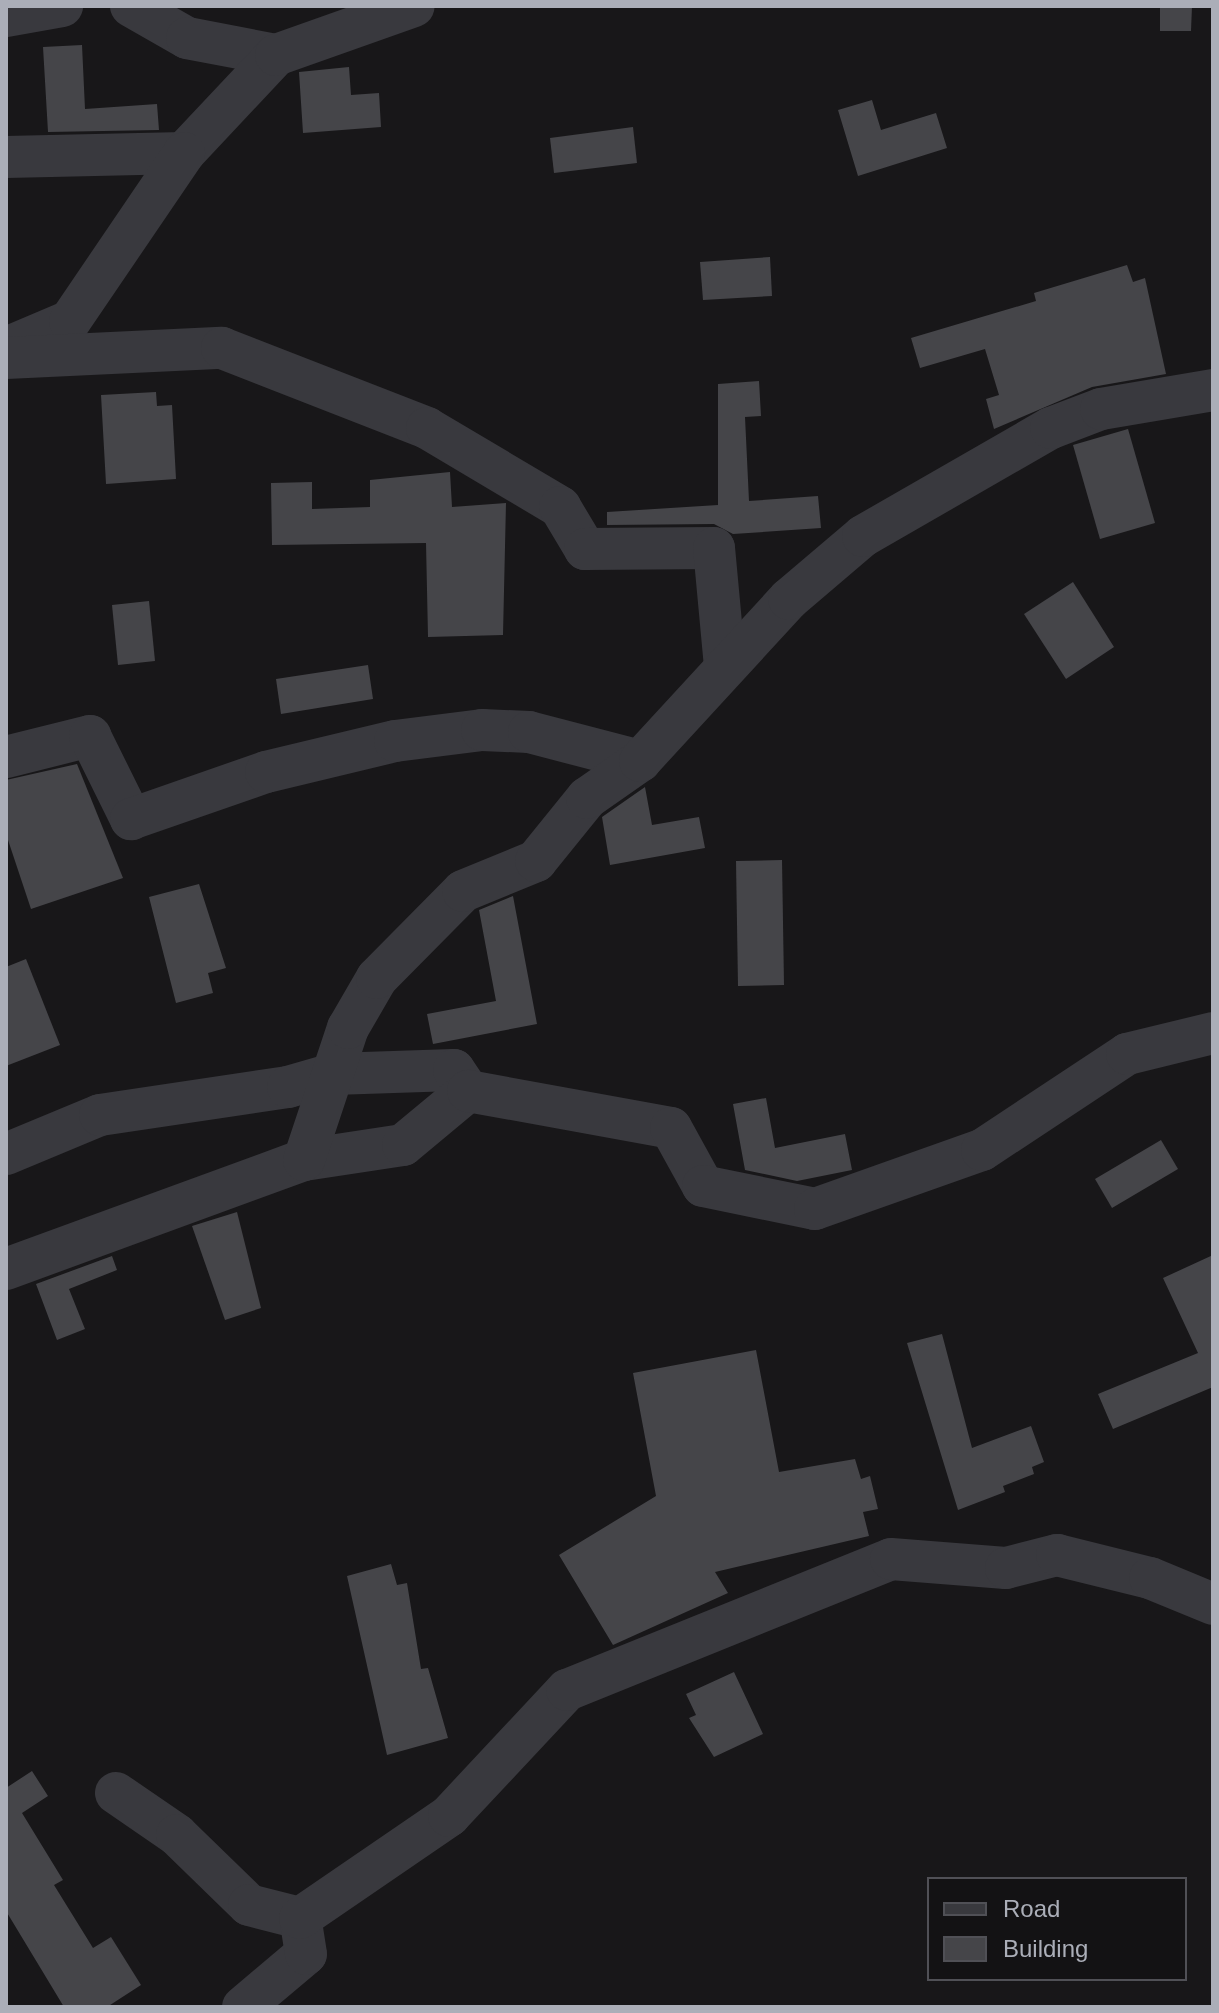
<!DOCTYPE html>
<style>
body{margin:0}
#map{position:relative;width:1219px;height:2013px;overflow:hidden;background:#181719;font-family:Arial,sans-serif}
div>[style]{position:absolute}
.building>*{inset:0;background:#454549}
.minor>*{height:42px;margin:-21px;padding:0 21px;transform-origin:21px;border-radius:21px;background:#39393e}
span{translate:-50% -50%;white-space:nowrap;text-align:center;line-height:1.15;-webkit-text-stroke:6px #131214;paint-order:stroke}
.frame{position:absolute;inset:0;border:8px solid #abaeb8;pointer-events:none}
.legend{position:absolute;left:927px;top:1877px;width:260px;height:104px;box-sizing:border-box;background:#131214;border:2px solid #505056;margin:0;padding:10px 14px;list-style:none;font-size:24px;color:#abaeb8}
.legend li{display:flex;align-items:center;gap:16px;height:40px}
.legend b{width:40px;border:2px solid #505056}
</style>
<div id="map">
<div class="building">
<div style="clip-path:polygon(1160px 6px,1192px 6px,1191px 31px,1160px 31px)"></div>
<div style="clip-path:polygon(82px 45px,85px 109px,157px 104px,159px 130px,48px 132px,43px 47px)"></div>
<div style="clip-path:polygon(349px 67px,351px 95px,379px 93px,381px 127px,303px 133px,299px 72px)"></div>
<div style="clip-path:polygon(872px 100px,881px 130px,936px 113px,947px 148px,858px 176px,838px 110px)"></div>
<div style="clip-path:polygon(633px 127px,637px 163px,554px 173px,550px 138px)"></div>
<div style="clip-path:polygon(770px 257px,772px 296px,703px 300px,700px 262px)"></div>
<div style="clip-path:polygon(1127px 265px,1133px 282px,1145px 278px,1166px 374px,1092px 387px,994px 429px,986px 399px,999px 395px,985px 349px,920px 368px,911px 338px,1036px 301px,1034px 293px)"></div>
<div style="clip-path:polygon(759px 381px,761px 416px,745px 417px,749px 501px,818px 496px,821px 528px,733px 534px,714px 524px,607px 525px,607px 512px,718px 505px,718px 384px)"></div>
<div style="clip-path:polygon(156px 392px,157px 406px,172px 405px,176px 479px,106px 484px,101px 395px)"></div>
<div style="clip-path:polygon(1128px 429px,1155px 523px,1100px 539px,1073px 445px)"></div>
<div style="clip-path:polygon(450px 472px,452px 507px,506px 503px,503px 635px,428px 637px,426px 543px,272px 545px,271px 483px,312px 482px,312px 509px,370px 507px,370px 480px)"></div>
<div style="clip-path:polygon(1073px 582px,1114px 647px,1066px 679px,1024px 614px)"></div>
<div style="clip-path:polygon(149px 601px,155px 661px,118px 665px,112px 605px)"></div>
<div style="clip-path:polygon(368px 665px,373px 699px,281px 714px,276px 679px)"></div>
<div style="clip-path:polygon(77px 764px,123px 878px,31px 909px,6px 834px,6px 780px)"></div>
<div style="clip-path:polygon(645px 787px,652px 825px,699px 817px,705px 848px,610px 865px,602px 817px)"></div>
<div style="clip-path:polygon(782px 860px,784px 985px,738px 986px,736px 861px)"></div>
<div style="clip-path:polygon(199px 884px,226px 968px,208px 973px,213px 993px,176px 1003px,149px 897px)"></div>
<div style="clip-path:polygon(513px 896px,537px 1024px,433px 1044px,427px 1014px,496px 1001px,479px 910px)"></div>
<div style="clip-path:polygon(26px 959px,60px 1045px,6px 1066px,6px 967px)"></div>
<div style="clip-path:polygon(766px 1098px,775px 1148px,845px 1134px,852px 1170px,797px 1181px,745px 1170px,733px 1104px)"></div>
<div style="clip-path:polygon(1161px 1140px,1178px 1169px,1112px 1208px,1095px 1179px)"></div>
<div style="clip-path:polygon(237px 1212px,261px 1308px,225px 1320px,192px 1226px)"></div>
<div style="clip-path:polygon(1213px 1255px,1213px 1387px,1113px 1429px,1098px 1394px,1198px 1353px,1163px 1278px)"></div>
<div style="clip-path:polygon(112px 1256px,117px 1270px,69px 1289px,85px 1329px,57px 1340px,36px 1284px)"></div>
<div style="clip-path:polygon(942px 1334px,972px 1448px,1031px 1426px,1044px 1462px,1032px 1467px,1034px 1474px,1003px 1486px,1005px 1492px,958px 1510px,907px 1343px)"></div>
<div style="clip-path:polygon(756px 1350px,779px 1472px,855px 1459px,861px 1479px,870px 1476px,878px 1509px,863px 1512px,869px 1536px,715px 1572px,728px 1593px,613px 1645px,559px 1555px,656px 1496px,633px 1373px)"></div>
<div style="clip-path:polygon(391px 1564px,397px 1585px,407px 1583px,421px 1669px,428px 1668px,448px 1738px,387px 1755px,347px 1576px)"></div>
<div style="clip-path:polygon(734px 1672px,763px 1734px,714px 1757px,689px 1718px,696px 1715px,686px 1694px)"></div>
<div style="clip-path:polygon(32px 1771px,48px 1796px,22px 1813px,63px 1880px,54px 1885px,93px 1948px,111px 1937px,141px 1985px,107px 2007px,64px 2007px,6px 1911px,6px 1788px)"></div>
</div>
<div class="minor">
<div style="left:131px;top:6px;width:64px;rotate:29.7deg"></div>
<div style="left:187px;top:38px;width:91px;rotate:10.8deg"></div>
<div style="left:6px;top:16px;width:57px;rotate:-10.1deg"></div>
<div style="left:6px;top:157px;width:178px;rotate:-1.3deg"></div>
<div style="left:184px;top:153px;width:134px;rotate:-46.8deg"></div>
<div style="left:276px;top:55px;width:146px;rotate:-19.5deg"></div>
<div style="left:6px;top:348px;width:69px;rotate:-22.9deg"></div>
<div style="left:70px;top:321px;width:203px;rotate:-55.8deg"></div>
<div style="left:6px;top:358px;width:216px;rotate:-2.7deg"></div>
<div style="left:222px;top:348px;width:220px;rotate:21.3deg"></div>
<div style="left:427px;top:428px;width:155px;rotate:30.7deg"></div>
<div style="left:560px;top:507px;width:49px;rotate:59.2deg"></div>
<div style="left:585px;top:549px;width:129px;rotate:-0.4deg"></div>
<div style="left:714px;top:548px;width:119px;rotate:84.7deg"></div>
<div style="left:6px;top:757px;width:87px;rotate:-14deg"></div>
<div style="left:90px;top:736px;width:93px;rotate:63.7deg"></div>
<div style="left:131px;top:819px;width:143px;rotate:-19.2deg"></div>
<div style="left:266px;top:772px;width:133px;rotate:-13.5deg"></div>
<div style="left:395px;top:741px;width:88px;rotate:-7.2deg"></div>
<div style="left:482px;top:730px;width:47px;rotate:2.4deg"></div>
<div style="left:529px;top:732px;width:115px;rotate:14.6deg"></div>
<div style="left:6px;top:1154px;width:102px;rotate:-22.5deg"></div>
<div style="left:100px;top:1115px;width:190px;rotate:-8.5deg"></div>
<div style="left:288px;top:1087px;width:47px;rotate:-16.1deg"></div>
<div style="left:333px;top:1074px;width:121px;rotate:-1.9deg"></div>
<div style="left:454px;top:1070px;width:25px;rotate:56deg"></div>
<div style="left:304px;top:1160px;width:100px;rotate:-8.6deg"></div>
<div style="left:403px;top:1145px;width:85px;rotate:-39.7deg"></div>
<div style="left:468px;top:1091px;width:206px;rotate:10.3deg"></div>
<div style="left:671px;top:1128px;width:66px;rotate:61.1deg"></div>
<div style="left:703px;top:1186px;width:114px;rotate:11.6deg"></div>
<div style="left:815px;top:1209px;width:177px;rotate:-19.5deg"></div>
<div style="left:982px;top:1150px;width:174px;rotate:-33.5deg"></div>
<div style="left:1127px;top:1054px;width:89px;rotate:-13.7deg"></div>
<div style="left:6px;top:1269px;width:317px;rotate:-20.1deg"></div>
<div style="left:304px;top:1160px;width:139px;rotate:-71.6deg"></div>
<div style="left:348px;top:1028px;width:58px;rotate:-59.9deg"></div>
<div style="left:377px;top:978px;width:122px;rotate:-45.3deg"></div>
<div style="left:463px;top:891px;width:79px;rotate:-22.3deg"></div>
<div style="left:536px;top:861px;width:81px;rotate:-51deg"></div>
<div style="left:587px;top:798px;width:65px;rotate:-34.9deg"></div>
<div style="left:640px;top:761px;width:220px;rotate:-47.4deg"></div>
<div style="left:789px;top:599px;width:97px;rotate:-40.4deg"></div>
<div style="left:863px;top:536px;width:217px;rotate:-29.9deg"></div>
<div style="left:1051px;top:428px;width:53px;rotate:-20.8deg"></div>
<div style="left:1101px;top:409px;width:114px;rotate:-9.6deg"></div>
<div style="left:116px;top:1793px;width:74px;rotate:34.5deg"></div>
<div style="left:177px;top:1835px;width:100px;rotate:44.2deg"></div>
<div style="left:249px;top:1905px;width:53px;rotate:14.3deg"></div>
<div style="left:243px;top:2007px;width:82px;rotate:-40.1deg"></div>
<div style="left:306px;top:1954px;width:36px;rotate:-99deg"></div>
<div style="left:300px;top:1918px;width:181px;rotate:-34.4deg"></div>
<div style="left:449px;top:1816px;width:173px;rotate:-46.9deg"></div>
<div style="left:567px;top:1690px;width:349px;rotate:-22deg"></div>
<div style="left:891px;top:1559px;width:115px;rotate:4.5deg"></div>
<div style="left:1006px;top:1568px;width:53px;rotate:-14.3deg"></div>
<div style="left:1057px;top:1555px;width:96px;rotate:13.9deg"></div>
<div style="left:1150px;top:1578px;width:68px;rotate:22.4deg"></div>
</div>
<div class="frame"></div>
<ul class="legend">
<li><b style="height:10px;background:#39393e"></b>Road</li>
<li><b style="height:22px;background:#454549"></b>Building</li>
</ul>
</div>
